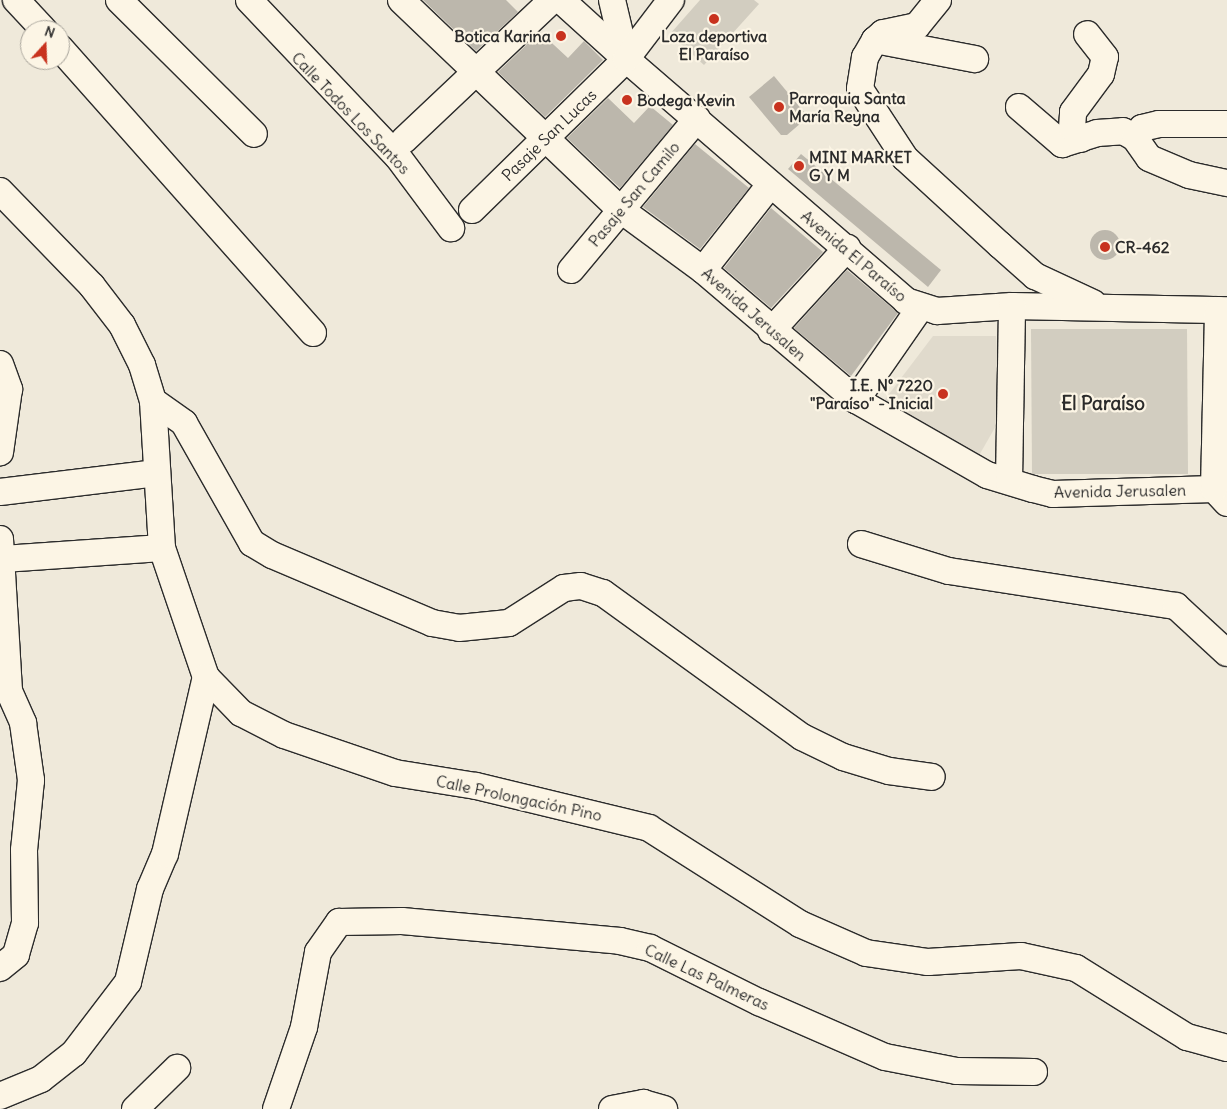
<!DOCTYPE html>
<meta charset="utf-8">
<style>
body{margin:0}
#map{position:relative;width:1227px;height:1109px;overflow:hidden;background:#efe9da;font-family:Delius,sans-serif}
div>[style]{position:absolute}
.built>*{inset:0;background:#e0dacc}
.green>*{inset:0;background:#d2cdc0}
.building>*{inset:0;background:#bcb7ac}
.round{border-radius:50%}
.roads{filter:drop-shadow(1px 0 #2b2b2b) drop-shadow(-1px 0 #2b2b2b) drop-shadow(0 1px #2b2b2b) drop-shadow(0 -1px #2b2b2b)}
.minor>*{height:26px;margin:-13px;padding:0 13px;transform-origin:13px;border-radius:13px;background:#fcf5e5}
.dots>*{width:14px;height:14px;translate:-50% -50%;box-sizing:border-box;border:2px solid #fcf5e5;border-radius:50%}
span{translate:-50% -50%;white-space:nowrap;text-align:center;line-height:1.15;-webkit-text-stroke:4.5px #fcf5e5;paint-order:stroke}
.poi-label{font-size:16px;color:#2b2b2b;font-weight:700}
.right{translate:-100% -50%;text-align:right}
.left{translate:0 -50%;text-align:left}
.street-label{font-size:16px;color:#2b2b2b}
.quarter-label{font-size:19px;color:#2b2b2b;font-weight:700}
.north{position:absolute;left:20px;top:20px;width:50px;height:50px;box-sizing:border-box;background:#fcf5e5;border:1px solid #a8a49b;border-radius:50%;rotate:20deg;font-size:14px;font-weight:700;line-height:20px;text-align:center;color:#2b2b2b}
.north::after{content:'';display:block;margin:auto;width:18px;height:22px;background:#c8321e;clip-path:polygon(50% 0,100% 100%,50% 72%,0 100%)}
</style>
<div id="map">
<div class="built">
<div style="clip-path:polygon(933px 336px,996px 336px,1001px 417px,977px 459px,883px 402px)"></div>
</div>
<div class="green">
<div style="clip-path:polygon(700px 0,754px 0,759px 4px,704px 65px,670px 34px)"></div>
<div style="clip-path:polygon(1031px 329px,1187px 329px,1188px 474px,1032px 474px)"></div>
</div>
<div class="building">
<div style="clip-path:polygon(423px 0,506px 0,518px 12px,476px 51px)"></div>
<div style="clip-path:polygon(540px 32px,568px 58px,584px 41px,603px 60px,545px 117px,498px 72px)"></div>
<div style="clip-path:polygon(774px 76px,808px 117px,787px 135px,781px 135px,749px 97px)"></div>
<div style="clip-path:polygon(608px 98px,634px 123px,650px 106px,673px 125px,620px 188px,567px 138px)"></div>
<div style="clip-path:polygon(695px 144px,749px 188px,700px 249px,643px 207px)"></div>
<div style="clip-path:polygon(801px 154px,941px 270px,928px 287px,788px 169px)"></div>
<div style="clip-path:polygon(771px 208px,823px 252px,771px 308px,724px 268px)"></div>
<div class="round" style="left:1090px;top:230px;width:30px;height:30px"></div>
<div style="clip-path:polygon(847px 270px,898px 313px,851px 376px,794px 328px)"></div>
</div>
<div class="roads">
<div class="minor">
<div style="left:16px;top:0;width:41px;rotate:47deg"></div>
<div style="left:119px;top:0;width:190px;rotate:44.8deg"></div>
<div style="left:249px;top:0;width:216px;rotate:46.5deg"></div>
<div style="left:398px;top:157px;width:89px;rotate:53.3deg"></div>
<div style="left:401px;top:0;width:304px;rotate:43.7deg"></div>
<div style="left:621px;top:210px;width:102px;rotate:36.2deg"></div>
<div style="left:703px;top:270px;width:201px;rotate:40.4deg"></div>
<div style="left:856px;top:400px;width:151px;rotate:29.8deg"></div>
<div style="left:987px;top:475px;width:48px;rotate:16.9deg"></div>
<div style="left:1033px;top:489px;width:21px;rotate:14deg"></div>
<div style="left:1053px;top:494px;width:161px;rotate:-1.8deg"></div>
<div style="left:1214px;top:489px;width:19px;rotate:47deg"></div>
<div style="left:561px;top:0;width:88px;rotate:42.2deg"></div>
<div style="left:612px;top:0;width:61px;rotate:76.7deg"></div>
<div style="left:626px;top:59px;width:370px;rotate:40.8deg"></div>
<div style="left:906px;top:301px;width:33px;rotate:18deg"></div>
<div style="left:937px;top:311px;width:75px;rotate:-3.8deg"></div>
<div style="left:1012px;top:306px;width:215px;rotate:1.1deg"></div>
<div style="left:938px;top:0;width:33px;rotate:129deg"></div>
<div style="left:917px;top:26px;width:35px;rotate:168deg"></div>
<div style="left:883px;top:33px;width:11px;rotate:139deg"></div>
<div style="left:875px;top:40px;width:20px;rotate:120deg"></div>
<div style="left:865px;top:57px;width:32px;rotate:99deg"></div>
<div style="left:860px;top:89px;width:82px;rotate:56.9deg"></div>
<div style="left:905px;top:158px;width:129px;rotate:42.5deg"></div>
<div style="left:1000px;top:245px;width:47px;rotate:41.5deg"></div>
<div style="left:1035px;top:276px;width:64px;rotate:25deg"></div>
<div style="left:875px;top:40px;width:102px;rotate:10.8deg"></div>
<div style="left:60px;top:48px;width:381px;rotate:48.4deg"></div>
<div style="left:1019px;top:107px;width:57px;rotate:40.7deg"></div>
<div style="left:1062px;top:144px;width:37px;rotate:-17deg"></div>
<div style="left:1097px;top:133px;width:26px;rotate:-4deg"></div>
<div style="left:1123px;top:131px;width:14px;rotate:30deg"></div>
<div style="left:1227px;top:124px;width:68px;rotate:180deg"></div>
<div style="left:1159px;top:124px;width:17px;rotate:167deg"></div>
<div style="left:1142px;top:128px;width:12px;rotate:125deg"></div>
<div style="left:1135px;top:138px;width:24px;rotate:55deg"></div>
<div style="left:1149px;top:158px;width:43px;rotate:23deg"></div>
<div style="left:1189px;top:175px;width:39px;rotate:12deg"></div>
<div style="left:1081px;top:139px;width:14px;rotate:-129deg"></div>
<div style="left:1072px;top:128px;width:16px;rotate:-86deg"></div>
<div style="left:1073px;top:112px;width:47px;rotate:-53.6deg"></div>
<div style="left:1101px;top:74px;width:17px;rotate:-77deg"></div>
<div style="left:1105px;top:57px;width:29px;rotate:-128deg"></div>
<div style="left:404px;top:140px;width:204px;rotate:-43.4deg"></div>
<div style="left:0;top:191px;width:132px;rotate:45.9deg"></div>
<div style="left:92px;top:286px;width:49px;rotate:52.4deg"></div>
<div style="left:122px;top:325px;width:45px;rotate:63.4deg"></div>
<div style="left:142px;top:365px;width:38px;rotate:73deg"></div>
<div style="left:153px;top:401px;width:147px;rotate:86.5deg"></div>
<div style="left:162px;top:548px;width:136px;rotate:71.2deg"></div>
<div style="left:206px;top:677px;width:50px;rotate:45.8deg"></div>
<div style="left:241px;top:713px;width:48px;rotate:27.1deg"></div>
<div style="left:284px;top:735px;width:117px;rotate:18.9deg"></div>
<div style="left:395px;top:773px;width:82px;rotate:9.1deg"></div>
<div style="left:476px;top:786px;width:178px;rotate:13.6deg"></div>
<div style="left:649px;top:828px;width:179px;rotate:32.4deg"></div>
<div style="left:800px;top:924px;width:72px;rotate:23.7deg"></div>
<div style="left:866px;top:953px;width:63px;rotate:8.3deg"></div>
<div style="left:928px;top:962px;width:93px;rotate:-3.7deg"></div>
<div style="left:1021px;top:956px;width:56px;rotate:12.3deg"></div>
<div style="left:1076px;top:968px;width:131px;rotate:31.9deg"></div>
<div style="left:1187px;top:1037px;width:41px;rotate:15.4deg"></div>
<div style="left:472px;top:210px;width:216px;rotate:-44.4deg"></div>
<div style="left:626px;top:59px;width:74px;rotate:-52.7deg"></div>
<div style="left:571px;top:270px;width:197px;rotate:-50.2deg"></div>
<div style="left:703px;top:270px;width:108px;rotate:-51.8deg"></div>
<div style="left:771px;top:331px;width:113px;rotate:-47.5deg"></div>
<div style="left:0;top:364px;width:27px;rotate:70deg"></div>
<div style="left:9px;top:389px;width:64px;rotate:98.1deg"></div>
<div style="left:856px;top:400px;width:112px;rotate:-55.2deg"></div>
<div style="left:153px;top:401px;width:38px;rotate:35deg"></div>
<div style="left:184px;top:423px;width:138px;rotate:60.5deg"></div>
<div style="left:252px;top:543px;width:23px;rotate:31deg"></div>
<div style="left:272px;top:555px;width:174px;rotate:23deg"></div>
<div style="left:432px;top:623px;width:27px;rotate:10deg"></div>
<div style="left:459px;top:628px;width:50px;rotate:-5.7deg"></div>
<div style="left:509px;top:623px;width:65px;rotate:-32.5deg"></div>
<div style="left:564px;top:588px;width:17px;rotate:-7deg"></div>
<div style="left:581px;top:586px;width:23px;rotate:18deg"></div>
<div style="left:603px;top:593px;width:246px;rotate:35.9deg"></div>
<div style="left:802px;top:737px;width:46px;rotate:26deg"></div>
<div style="left:843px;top:757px;width:48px;rotate:16.9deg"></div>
<div style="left:889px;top:771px;width:43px;rotate:7.9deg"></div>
<div style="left:1009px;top:481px;width:175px;rotate:-89deg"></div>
<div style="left:1214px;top:489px;width:179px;rotate:-88.7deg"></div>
<div style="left:0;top:492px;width:158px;rotate:-6.9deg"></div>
<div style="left:0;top:539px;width:152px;rotate:86.6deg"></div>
<div style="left:9px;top:691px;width:35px;rotate:66deg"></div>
<div style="left:23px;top:723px;width:58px;rotate:82deg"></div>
<div style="left:31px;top:780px;width:70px;rotate:95.7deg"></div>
<div style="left:24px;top:850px;width:73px;rotate:89.2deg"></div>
<div style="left:25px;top:923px;width:33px;rotate:106deg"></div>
<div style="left:16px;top:955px;width:21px;rotate:141deg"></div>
<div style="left:861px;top:544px;width:92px;rotate:17.1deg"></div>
<div style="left:949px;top:571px;width:230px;rotate:8.8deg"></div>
<div style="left:1176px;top:606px;width:69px;rotate:42.7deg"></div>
<div style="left:3px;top:559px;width:159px;rotate:-4deg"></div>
<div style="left:0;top:1096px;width:44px;rotate:-22.5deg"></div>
<div style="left:41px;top:1079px;width:42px;rotate:-38.2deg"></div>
<div style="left:74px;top:1053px;width:89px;rotate:-52.7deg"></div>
<div style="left:128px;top:982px;width:96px;rotate:-76.7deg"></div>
<div style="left:150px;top:889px;width:38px;rotate:-67deg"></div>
<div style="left:165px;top:854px;width:182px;rotate:-77deg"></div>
<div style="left:135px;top:1109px;width:59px;rotate:-44.3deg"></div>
<div style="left:276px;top:1109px;width:87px;rotate:-71.1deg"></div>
<div style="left:304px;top:1027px;width:76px;rotate:-79.4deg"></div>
<div style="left:318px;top:952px;width:37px;rotate:-55deg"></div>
<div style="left:339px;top:922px;width:63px;rotate:-0.9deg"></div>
<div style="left:402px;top:921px;width:219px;rotate:5.2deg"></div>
<div style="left:620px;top:941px;width:31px;rotate:13deg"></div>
<div style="left:650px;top:948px;width:122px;rotate:26.4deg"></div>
<div style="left:759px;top:1002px;width:137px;rotate:23.6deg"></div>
<div style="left:885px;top:1057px;width:73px;rotate:11deg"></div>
<div style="left:957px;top:1071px;width:77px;rotate:0.7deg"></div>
<div style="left:612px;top:1109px;width:32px;rotate:-11deg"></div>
<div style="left:643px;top:1103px;width:22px;rotate:16deg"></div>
</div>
</div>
<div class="dots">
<div style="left:714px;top:19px;background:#c8321e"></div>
<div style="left:561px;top:36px;background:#c8321e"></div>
<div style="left:627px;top:100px;background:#c8321e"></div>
<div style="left:779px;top:107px;background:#c8321e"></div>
<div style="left:799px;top:166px;background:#c8321e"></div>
<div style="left:1105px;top:247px;background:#c8321e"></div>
<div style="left:943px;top:394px;background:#c8321e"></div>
</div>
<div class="poi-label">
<span class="right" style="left:551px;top:36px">Botica Karina</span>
<span style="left:714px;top:45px">Loza deportiva<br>El Paraíso</span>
<span class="left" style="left:789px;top:107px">Parroquia Santa<br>María Reyna</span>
<span class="left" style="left:637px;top:100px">Bodega Kevin</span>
<span class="left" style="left:809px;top:166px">MINI MARKET<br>G Y M</span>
<span class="left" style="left:1115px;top:247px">CR-462</span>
<span class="right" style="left:933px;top:394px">I.E. N° 7220<br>"Paraíso" - Inicial</span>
</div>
<div class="street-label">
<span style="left:351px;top:113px;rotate:46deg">Calle Todos Los Santos</span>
<span style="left:549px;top:135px;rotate:-44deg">Pasaje San Lucas</span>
<span style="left:634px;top:194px;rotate:-50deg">Pasaje San Camilo</span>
<span style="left:854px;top:256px;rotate:40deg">Avenida El Paraíso</span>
<span style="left:754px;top:314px;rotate:41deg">Avenida Jerusalen</span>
<span style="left:1120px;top:491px;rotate:-1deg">Avenida Jerusalen</span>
<span style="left:519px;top:798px;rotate:12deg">Calle Prolongación Pino</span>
<span style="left:707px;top:977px;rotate:25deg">Calle Las Palmeras</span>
</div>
<div class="quarter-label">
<span style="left:1103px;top:404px">El Paraíso</span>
</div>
<div class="north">N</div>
</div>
